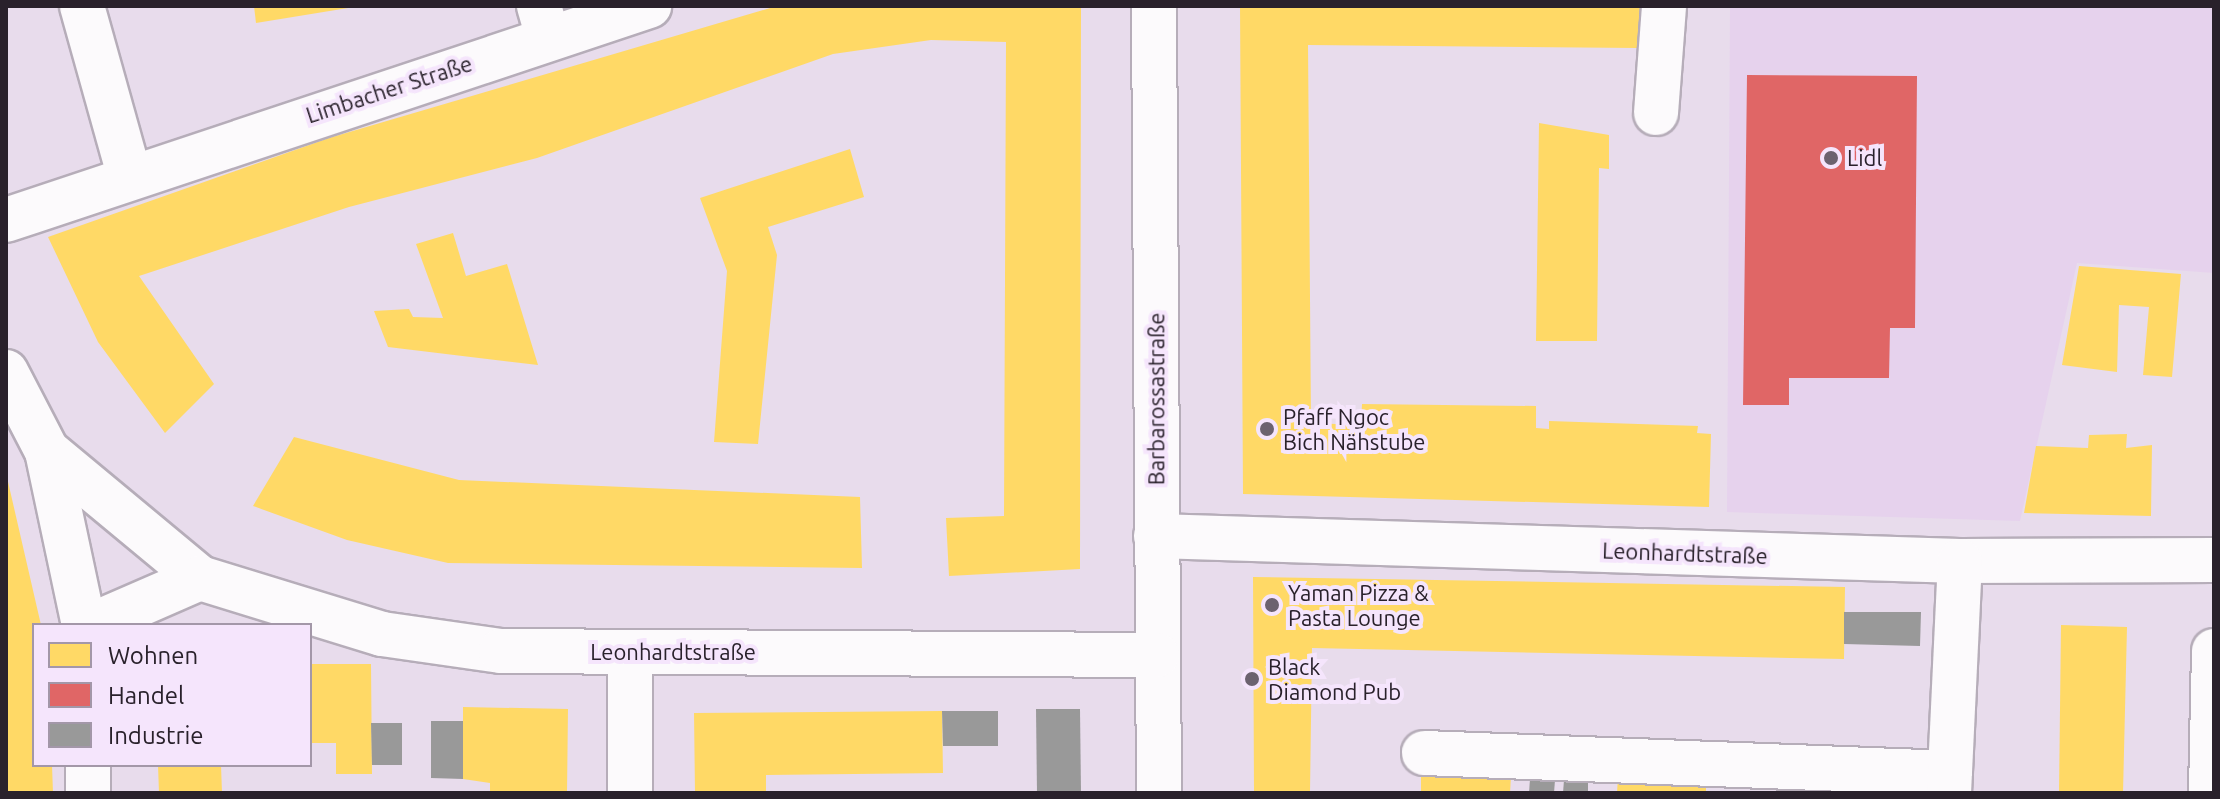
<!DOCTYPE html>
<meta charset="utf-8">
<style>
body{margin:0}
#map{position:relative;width:2220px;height:799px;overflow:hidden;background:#e8dcec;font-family:Ubuntu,sans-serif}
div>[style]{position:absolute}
.built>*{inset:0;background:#e6d2ed}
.homes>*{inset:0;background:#ffd966}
.shops>*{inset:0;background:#e06666}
.industry>*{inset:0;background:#999}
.roads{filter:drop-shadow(2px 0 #b6adb9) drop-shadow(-2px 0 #b6adb9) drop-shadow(0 2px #b6adb9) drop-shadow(0 -2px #b6adb9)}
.minor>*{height:44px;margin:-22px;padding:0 22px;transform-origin:22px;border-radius:22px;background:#fcfafc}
.major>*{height:44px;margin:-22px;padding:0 22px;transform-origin:22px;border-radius:22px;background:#fcfafc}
.dots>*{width:22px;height:22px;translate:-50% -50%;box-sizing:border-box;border:4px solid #f5e5fc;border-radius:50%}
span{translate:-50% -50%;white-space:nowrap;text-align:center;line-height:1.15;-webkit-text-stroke:8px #f5e5fc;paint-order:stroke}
.street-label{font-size:22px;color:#29212b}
.poi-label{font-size:22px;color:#29212b}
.left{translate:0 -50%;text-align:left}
.frame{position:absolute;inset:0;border:8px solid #29212b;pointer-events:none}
.legend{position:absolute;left:32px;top:623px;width:280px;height:144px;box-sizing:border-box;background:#f5e5fc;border:2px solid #a397a8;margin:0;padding:10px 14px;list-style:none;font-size:24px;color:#29212b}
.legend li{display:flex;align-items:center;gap:16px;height:40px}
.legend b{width:40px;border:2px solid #a397a8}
</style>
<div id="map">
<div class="built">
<div style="clip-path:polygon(1730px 6px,2214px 6px,2214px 273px,2077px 263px,2020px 521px,1727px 512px)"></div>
</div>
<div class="homes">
<div style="clip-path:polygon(254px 6px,348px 6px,348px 8px,256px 23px)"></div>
<div style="clip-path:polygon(777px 6px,1081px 6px,1080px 569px,949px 576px,946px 518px,1004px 516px,1006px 42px,931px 40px,833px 54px,537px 158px,349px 207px,139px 276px,214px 384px,165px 433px,98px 342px,48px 237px,329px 138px)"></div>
<div style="clip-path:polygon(1240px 6px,1648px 6px,1647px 42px,1637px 48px,1308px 45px,1311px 423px,1361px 425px,1362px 404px,1536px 406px,1536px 428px,1549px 429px,1549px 421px,1698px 426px,1697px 433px,1711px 434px,1709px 507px,1243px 494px)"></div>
<div style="clip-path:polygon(1539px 123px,1609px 135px,1609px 169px,1599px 168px,1597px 341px,1536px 341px)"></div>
<div style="clip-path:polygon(850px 149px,864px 197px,768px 227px,777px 255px,758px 444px,714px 442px,727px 271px,700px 198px)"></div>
<div style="clip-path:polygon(453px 233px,466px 276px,507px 264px,538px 365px,388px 347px,374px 311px,409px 309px,413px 317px,443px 318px,416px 244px)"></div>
<div style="clip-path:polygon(2079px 266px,2181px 274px,2172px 377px,2143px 375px,2149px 307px,2119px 305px,2117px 372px,2062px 365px)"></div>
<div style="clip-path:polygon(2127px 434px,2126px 448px,2152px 445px,2151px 516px,2024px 513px,2036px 446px,2088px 448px,2089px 435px)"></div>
<div style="clip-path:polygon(294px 437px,459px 480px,860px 497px,862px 568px,448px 563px,347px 540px,253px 506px)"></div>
<div style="clip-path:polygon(6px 473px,41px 625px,34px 625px,34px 765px,52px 765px,53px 793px,6px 793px)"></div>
<div style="clip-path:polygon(1253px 577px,1845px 587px,1844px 659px,1312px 648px,1310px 793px,1254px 793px)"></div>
<div style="clip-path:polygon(2061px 625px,2127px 627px,2123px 793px,2059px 793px)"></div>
<div style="clip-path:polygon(310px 664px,371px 664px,372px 774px,336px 774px,336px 743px,310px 743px)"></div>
<div style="clip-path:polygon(463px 707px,568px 709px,567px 793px,490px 793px,490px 783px,463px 779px)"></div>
<div style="clip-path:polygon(942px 711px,943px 773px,766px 775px,766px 793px,695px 793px,694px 713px)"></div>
<div style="clip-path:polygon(158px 765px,221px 765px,222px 793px,159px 793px)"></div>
<div style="clip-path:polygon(1421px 772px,1511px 776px,1510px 793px,1421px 793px)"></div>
<div style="clip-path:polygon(1618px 777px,1706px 781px,1706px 793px,1617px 793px)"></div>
</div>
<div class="shops">
<div style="clip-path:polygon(1747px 75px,1917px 76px,1915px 328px,1890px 328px,1889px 378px,1789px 378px,1789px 405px,1743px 405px)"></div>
</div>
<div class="industry">
<div style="clip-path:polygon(1844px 612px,1921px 612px,1920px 646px,1844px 644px)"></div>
<div style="clip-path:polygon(1036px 709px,1080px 709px,1081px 793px,1037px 793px)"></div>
<div style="clip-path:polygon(942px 711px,998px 711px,998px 746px,943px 746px)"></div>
<div style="clip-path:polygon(431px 721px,463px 721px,463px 779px,431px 778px)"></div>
<div style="clip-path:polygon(371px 723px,402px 723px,402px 765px,372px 765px)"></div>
<div style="clip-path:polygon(1530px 779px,1555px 780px,1554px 793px,1529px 793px)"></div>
<div style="clip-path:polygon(1564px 780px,1588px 782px,1588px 793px,1563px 793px)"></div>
</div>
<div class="roads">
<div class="minor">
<div style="left:82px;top:6px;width:174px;rotate:74.4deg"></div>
<div style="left:539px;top:6px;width:33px;rotate:74deg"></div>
<div style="left:1154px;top:6px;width:787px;rotate:89.64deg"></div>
<div style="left:1656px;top:113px;width:107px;rotate:-85.7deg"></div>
<div style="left:6px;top:372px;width:89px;rotate:62.6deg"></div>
<div style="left:47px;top:451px;width:178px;rotate:78deg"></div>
<div style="left:47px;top:451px;width:199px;rotate:39.7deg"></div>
<div style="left:200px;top:578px;width:190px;rotate:17.1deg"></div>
<div style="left:382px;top:634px;width:120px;rotate:8.1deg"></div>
<div style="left:501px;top:651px;width:656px;rotate:0.35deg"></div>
<div style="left:1156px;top:536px;width:804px;rotate:1.78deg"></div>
<div style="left:1960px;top:561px;width:254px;rotate:-0.2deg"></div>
<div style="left:92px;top:625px;width:118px;rotate:-23.5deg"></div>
<div style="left:630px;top:654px;width:139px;rotate:90deg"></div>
<div style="left:1424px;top:753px;width:526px;rotate:2.18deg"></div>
<div style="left:88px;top:765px;width:28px;rotate:90deg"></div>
<div style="left:1949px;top:793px;width:232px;rotate:-87.3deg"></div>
<div style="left:2211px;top:793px;width:142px;rotate:-88.8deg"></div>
</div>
<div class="major">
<div style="left:6px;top:220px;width:678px;rotate:-18.41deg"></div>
</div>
</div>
<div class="dots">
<div style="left:1831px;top:158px;background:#6c626f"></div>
<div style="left:1267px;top:429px;background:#6c626f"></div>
<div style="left:1272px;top:605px;background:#6c626f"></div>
<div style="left:1252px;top:679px;background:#6c626f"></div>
</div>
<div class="street-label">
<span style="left:389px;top:89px;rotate:-18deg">Limbacher Straße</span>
<span style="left:1156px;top:399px;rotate:-90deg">Barbarossastraße</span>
<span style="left:1685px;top:553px;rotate:2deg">Leonhardtstraße</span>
<span style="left:673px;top:652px">Leonhardtstraße</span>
</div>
<div class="poi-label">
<span class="left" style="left:1847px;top:158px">Lidl</span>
<span class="left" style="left:1283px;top:429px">Pfaff Ngoc<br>Bich Nähstube</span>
<span class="left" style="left:1288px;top:605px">Yaman Pizza &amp;<br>Pasta Lounge</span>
<span class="left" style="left:1268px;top:679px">Black<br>Diamond Pub</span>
</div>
<div class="frame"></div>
<ul class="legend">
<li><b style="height:22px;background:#ffd966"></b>Wohnen</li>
<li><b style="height:22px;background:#e06666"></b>Handel</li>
<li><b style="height:22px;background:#999"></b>Industrie</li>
</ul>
</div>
